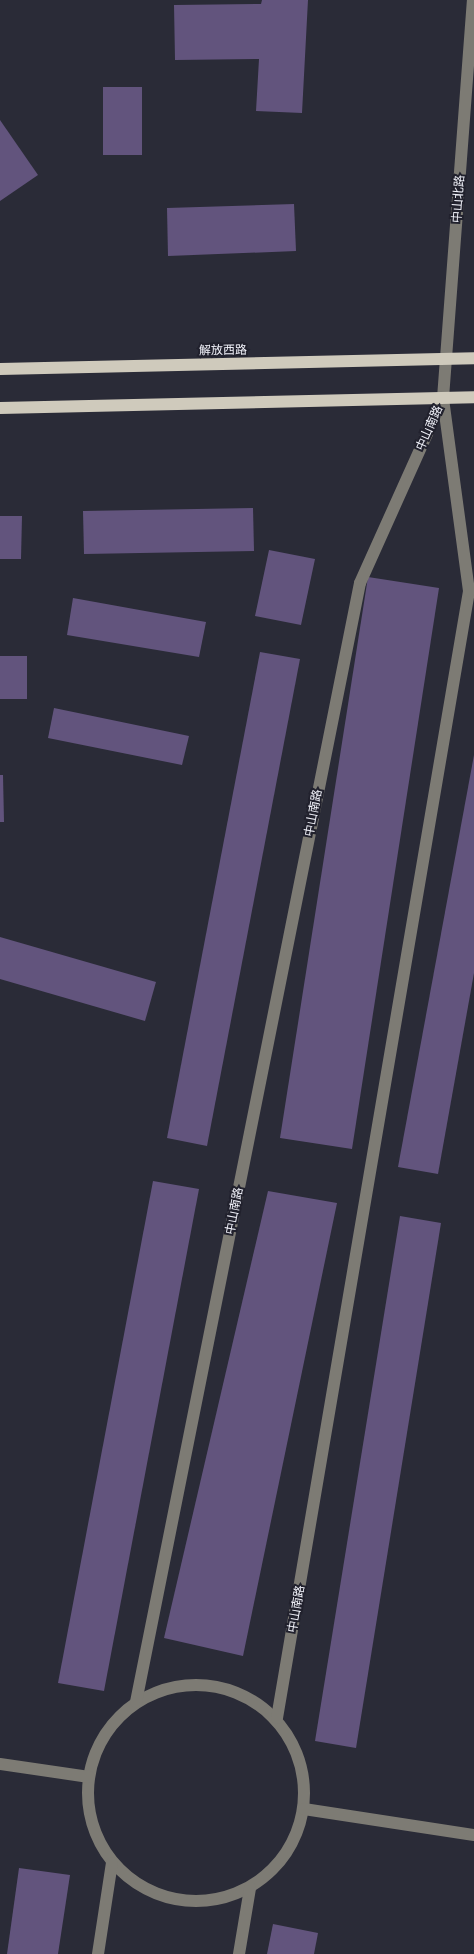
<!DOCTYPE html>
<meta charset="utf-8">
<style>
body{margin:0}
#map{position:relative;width:474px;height:1954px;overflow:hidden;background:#2a2b37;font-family:Quicksand,"Noto Sans SC",sans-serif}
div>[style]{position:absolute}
.building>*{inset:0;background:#62547d}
.minor>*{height:12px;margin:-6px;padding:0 6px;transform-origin:6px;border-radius:6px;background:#7d7b74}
.minor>.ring{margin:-6px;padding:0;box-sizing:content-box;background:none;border:12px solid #7d7b74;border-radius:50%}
.major>*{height:12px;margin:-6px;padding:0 6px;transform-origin:6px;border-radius:6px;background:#cfcabc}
span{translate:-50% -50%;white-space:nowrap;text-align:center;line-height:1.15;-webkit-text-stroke:4px #21212d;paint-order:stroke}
.street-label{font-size:12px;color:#f1f2fa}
</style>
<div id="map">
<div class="building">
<div style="clip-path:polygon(262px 0,308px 0,302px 113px,256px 111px,259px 59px,175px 60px,174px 5px,261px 4px)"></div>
<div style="clip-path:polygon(103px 87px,142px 87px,142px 155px,103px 155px)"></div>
<div style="clip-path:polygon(0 120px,38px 175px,0 201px)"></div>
<div style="clip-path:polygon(294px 204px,296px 251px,168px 256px,167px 208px)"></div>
<div style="clip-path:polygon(253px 508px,254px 551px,84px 554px,83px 511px)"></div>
<div style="clip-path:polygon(0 516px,22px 516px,21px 559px,0 559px)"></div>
<div style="clip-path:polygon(269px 550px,315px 559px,301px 625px,255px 616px)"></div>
<div style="clip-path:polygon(368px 577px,439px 588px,352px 1149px,280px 1138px)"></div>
<div style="clip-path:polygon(73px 598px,206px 622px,199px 657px,67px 635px)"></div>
<div style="clip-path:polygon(260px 652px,300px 659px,207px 1146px,167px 1138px)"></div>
<div style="clip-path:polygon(0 656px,27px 656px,27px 699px,0 699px)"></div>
<div style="clip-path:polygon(54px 708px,189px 736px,182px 765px,48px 738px)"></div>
<div style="clip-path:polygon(474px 755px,474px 973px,438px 1174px,398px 1167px)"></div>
<div style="clip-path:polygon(0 775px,3px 775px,4px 822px,0 822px)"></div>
<div style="clip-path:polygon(0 937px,156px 982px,145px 1021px,0 979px)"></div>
<div style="clip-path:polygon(153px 1181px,199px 1189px,104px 1691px,58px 1683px)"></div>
<div style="clip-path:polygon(268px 1191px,337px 1203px,243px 1656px,164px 1638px)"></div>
<div style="clip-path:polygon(400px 1216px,441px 1223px,356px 1748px,315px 1741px)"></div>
<div style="clip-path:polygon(19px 1868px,70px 1875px,58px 1954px,7px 1954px)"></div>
<div style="clip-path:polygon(273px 1924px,318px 1933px,314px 1954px,267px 1954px)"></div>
</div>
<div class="minor">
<div class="ring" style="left:88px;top:1685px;width:204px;height:204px"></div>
<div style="left:136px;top:1702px;width:1141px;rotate:-78.68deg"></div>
<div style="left:360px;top:583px;width:203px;rotate:-65.8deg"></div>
<div style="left:277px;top:1718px;width:1143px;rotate:-80.33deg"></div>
<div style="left:469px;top:591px;width:195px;rotate:-97.7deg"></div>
<div style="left:443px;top:398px;width:399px;rotate:-85.7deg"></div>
<div style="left:0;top:1764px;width:90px;rotate:8.3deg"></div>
<div style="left:304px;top:1809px;width:172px;rotate:8.7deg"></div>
<div style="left:98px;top:1954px;width:92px;rotate:-81.3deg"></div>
<div style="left:239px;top:1954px;width:67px;rotate:-80.5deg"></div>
</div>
<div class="major">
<div style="left:0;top:369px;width:474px;rotate:-1.3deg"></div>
<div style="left:0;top:408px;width:474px;rotate:-1.3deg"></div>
</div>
<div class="street-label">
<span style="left:458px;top:199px;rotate:-86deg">中山北路</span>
<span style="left:223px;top:350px;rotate:-1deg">解放西路</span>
<span style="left:429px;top:428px;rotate:-66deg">中山南路</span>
<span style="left:313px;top:813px;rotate:-79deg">中山南路</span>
<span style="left:234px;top:1211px;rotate:-79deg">中山南路</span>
<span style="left:296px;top:1609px;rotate:-80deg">中山南路</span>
</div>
</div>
